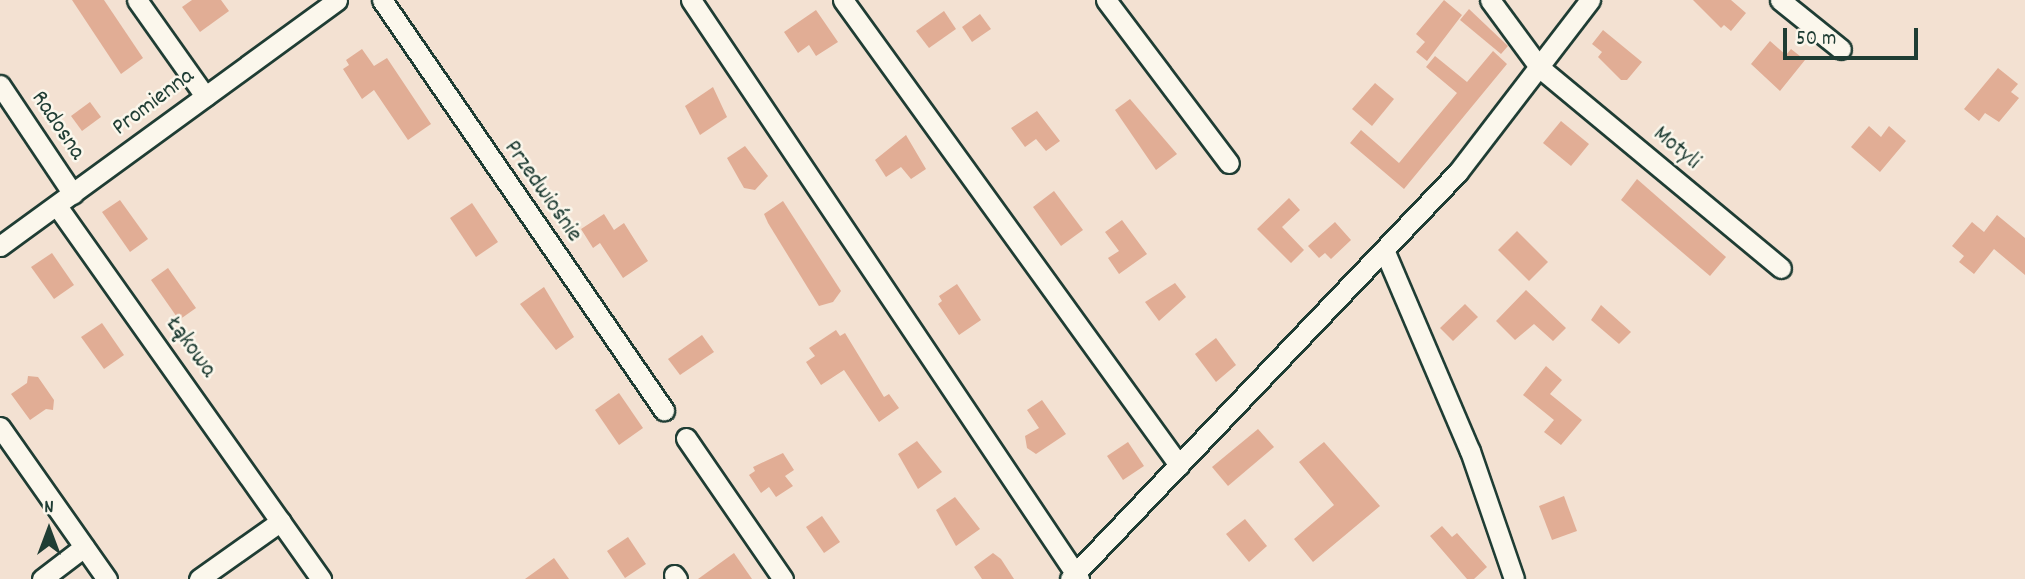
<!DOCTYPE html>
<meta charset="utf-8">
<style>
body{margin:0}
#map{position:relative;width:2025px;height:579px;overflow:hidden;background:#f3e1d2;font-family:Dekko,sans-serif}
div>[style]{position:absolute}
.building>*{inset:0;background:#e1ad95}
.roads{filter:drop-shadow(2px 0 #1f3d34) drop-shadow(-2px 0 #1f3d34) drop-shadow(0 2px #1f3d34) drop-shadow(0 -2px #1f3d34)}
.minor>*{height:19px;margin:-9.5px;padding:0 9.5px;transform-origin:9.5px;border-radius:9.5px;background:#fbf7ec}
span{translate:-50% -50%;white-space:nowrap;text-align:center;line-height:1.15;-webkit-text-stroke:5px #fbf7ec;paint-order:stroke}
.street-label{font-size:24px;color:#1f3d34}
.north{position:absolute;left:14px;top:495px;width:70px;height:70px;-webkit-text-stroke:5px #fbf7ec;paint-order:stroke;rotate:0deg;font-size:19px;font-weight:700;line-height:28px;text-align:center;color:#1f3d34}
.north::after{content:'';display:block;margin:auto;width:24px;height:32px;background:#1f3d34;clip-path:polygon(50% 0,100% 100%,50% 72%,0 100%)}
.scale{position:absolute;left:1783px;top:28px;width:135px;height:32px;box-sizing:border-box;border:4px solid #1f3d34;border-top:0;padding-left:9px;font-size:21px;line-height:24px;white-space:nowrap;color:#1f3d34;-webkit-text-stroke:5px #fbf7ec;paint-order:stroke}
</style>
<div id="map">
<div class="building">
<div style="clip-path:polygon(72px 0,104px 0,143px 58px,121px 74px)"></div>
<div style="clip-path:polygon(192px 0,221px 0,229px 11px,200px 32px,182px 7px)"></div>
<div style="clip-path:polygon(1444px 0,1462px 15px,1427px 61px,1416px 52px,1425px 42px,1416px 34px)"></div>
<div style="clip-path:polygon(1693px 0,1731px 0,1746px 13px,1731px 31px,1724px 25px,1721px 28px)"></div>
<div style="clip-path:polygon(1469px 9px,1508px 46px,1501px 54px,1460px 20px)"></div>
<div style="clip-path:polygon(816px 10px,838px 42px,816px 56px,809px 45px,798px 53px,784px 32px)"></div>
<div style="clip-path:polygon(944px 11px,956px 29px,929px 48px,916px 31px)"></div>
<div style="clip-path:polygon(980px 14px,991px 29px,972px 42px,962px 27px)"></div>
<div style="clip-path:polygon(1603px 30px,1642px 62px,1627px 80px,1621px 80px,1598px 57px,1602px 52px,1592px 44px)"></div>
<div style="clip-path:polygon(1770px 41px,1786px 55px,1791px 49px,1805px 60px,1780px 91px,1751px 64px)"></div>
<div style="clip-path:polygon(362px 49px,374px 66px,387px 58px,431px 124px,408px 140px,374px 90px,362px 99px,343px 69px,349px 65px,346px 60px)"></div>
<div style="clip-path:polygon(1493px 51px,1507px 64px,1404px 189px,1350px 143px,1361px 130px,1399px 163px,1457px 93px,1426px 67px,1435px 56px,1467px 82px)"></div>
<div style="clip-path:polygon(1998px 68px,2018px 84px,2011px 92px,2019px 98px,1999px 122px,1985px 113px,1979px 121px,1964px 109px)"></div>
<div style="clip-path:polygon(1375px 83px,1394px 99px,1372px 126px,1352px 109px)"></div>
<div style="clip-path:polygon(713px 87px,727px 117px,700px 135px,685px 106px)"></div>
<div style="clip-path:polygon(1130px 99px,1177px 154px,1156px 170px,1115px 110px)"></div>
<div style="clip-path:polygon(90px 102px,101px 117px,82px 131px,71px 116px)"></div>
<div style="clip-path:polygon(1037px 111px,1060px 141px,1046px 151px,1036px 139px,1025px 147px,1011px 128px)"></div>
<div style="clip-path:polygon(1561px 121px,1589px 144px,1571px 166px,1543px 143px)"></div>
<div style="clip-path:polygon(1869px 126px,1881px 137px,1889px 126px,1906px 141px,1880px 172px,1851px 147px)"></div>
<div style="clip-path:polygon(906px 135px,926px 169px,911px 179px,901px 167px,886px 177px,875px 160px)"></div>
<div style="clip-path:polygon(745px 146px,768px 176px,755px 190px,744px 188px,727px 158px)"></div>
<div style="clip-path:polygon(1637px 179px,1726px 257px,1710px 276px,1621px 200px)"></div>
<div style="clip-path:polygon(1054px 191px,1083px 230px,1061px 246px,1033px 207px)"></div>
<div style="clip-path:polygon(1289px 198px,1300px 210px,1282px 227px,1304px 250px,1291px 263px,1257px 229px)"></div>
<div style="clip-path:polygon(120px 200px,148px 239px,130px 252px,102px 212px)"></div>
<div style="clip-path:polygon(783px 201px,841px 291px,833px 302px,819px 306px,768px 223px,764px 214px)"></div>
<div style="clip-path:polygon(472px 203px,498px 242px,476px 257px,450px 218px)"></div>
<div style="clip-path:polygon(604px 214px,614px 230px,624px 223px,648px 261px,623px 278px,600px 243px,593px 248px,581px 229px)"></div>
<div style="clip-path:polygon(1997px 215px,2025px 238px,2025px 275px,1994px 249px,1974px 274px,1959px 262px,1964px 256px,1952px 246px,1972px 222px,1984px 232px)"></div>
<div style="clip-path:polygon(1122px 220px,1147px 254px,1119px 274px,1108px 258px,1119px 251px,1105px 232px)"></div>
<div style="clip-path:polygon(1335px 222px,1351px 240px,1331px 259px,1325px 253px,1319px 258px,1308px 246px)"></div>
<div style="clip-path:polygon(1517px 231px,1548px 262px,1529px 281px,1498px 250px)"></div>
<div style="clip-path:polygon(52px 253px,74px 285px,54px 299px,31px 267px)"></div>
<div style="clip-path:polygon(168px 268px,196px 308px,179px 320px,151px 280px)"></div>
<div style="clip-path:polygon(1175px 283px,1186px 297px,1159px 321px,1145px 302px)"></div>
<div style="clip-path:polygon(957px 284px,981px 320px,959px 335px,938px 304px,942px 301px,939px 296px)"></div>
<div style="clip-path:polygon(544px 287px,574px 337px,556px 350px,520px 304px)"></div>
<div style="clip-path:polygon(1526px 290px,1566px 328px,1553px 341px,1534px 324px,1515px 340px,1496px 321px)"></div>
<div style="clip-path:polygon(1465px 304px,1478px 317px,1453px 341px,1440px 328px)"></div>
<div style="clip-path:polygon(1601px 305px,1631px 332px,1619px 344px,1591px 320px)"></div>
<div style="clip-path:polygon(102px 323px,124px 355px,104px 369px,81px 337px)"></div>
<div style="clip-path:polygon(836px 330px,840px 336px,845px 333px,884px 397px,889px 394px,899px 408px,879px 422px,844px 370px,821px 385px,806px 362px,815px 356px,809px 348px)"></div>
<div style="clip-path:polygon(702px 335px,714px 352px,680px 375px,668px 359px)"></div>
<div style="clip-path:polygon(1216px 338px,1236px 365px,1216px 382px,1195px 354px)"></div>
<div style="clip-path:polygon(1546px 366px,1562px 380px,1550px 394px,1582px 420px,1561px 445px,1544px 432px,1554px 420px,1523px 395px)"></div>
<div style="clip-path:polygon(28px 376px,38px 377px,54px 400px,53px 410px,46px 409px,30px 420px,11px 394px,27px 383px)"></div>
<div style="clip-path:polygon(619px 393px,643px 428px,619px 445px,595px 410px)"></div>
<div style="clip-path:polygon(1042px 400px,1066px 434px,1036px 454px,1027px 448px,1025px 436px,1039px 428px,1027px 410px)"></div>
<div style="clip-path:polygon(1258px 429px,1274px 447px,1228px 486px,1212px 467px)"></div>
<div style="clip-path:polygon(917px 441px,942px 472px,918px 489px,898px 454px)"></div>
<div style="clip-path:polygon(1128px 442px,1144px 466px,1123px 480px,1107px 456px)"></div>
<div style="clip-path:polygon(1324px 442px,1380px 506px,1313px 562px,1294px 539px,1334px 505px,1299px 462px)"></div>
<div style="clip-path:polygon(783px 453px,794px 470px,785px 476px,793px 486px,776px 497px,769px 487px,761px 493px,749px 475px,755px 471px,753px 467px)"></div>
<div style="clip-path:polygon(1564px 496px,1577px 531px,1552px 540px,1539px 506px)"></div>
<div style="clip-path:polygon(955px 497px,980px 529px,956px 546px,936px 510px)"></div>
<div style="clip-path:polygon(822px 516px,840px 542px,824px 553px,806px 527px)"></div>
<div style="clip-path:polygon(1245px 519px,1267px 546px,1249px 562px,1226px 534px)"></div>
<div style="clip-path:polygon(1442px 526px,1452px 537px,1457px 533px,1487px 567px,1474px 579px,1467px 579px,1430px 536px)"></div>
<div style="clip-path:polygon(628px 537px,646px 564px,625px 578px,607px 551px)"></div>
<div style="clip-path:polygon(734px 553px,752px 579px,698px 579px)"></div>
<div style="clip-path:polygon(993px 553px,1001px 559px,1014px 579px,982px 579px,974px 567px)"></div>
<div style="clip-path:polygon(554px 558px,569px 579px,525px 579px)"></div>
</div>
<div class="roads">
<div class="minor">
<div style="left:137px;top:0;width:118px;rotate:54.7deg"></div>
<div style="left:382px;top:0;width:498px;rotate:55.5deg"></div>
<div style="left:691px;top:0;width:697px;rotate:56.17deg"></div>
<div style="left:843px;top:0;width:574px;rotate:54.15deg"></div>
<div style="left:1106px;top:0;width:204px;rotate:53deg"></div>
<div style="left:1490px;top:0;width:84px;rotate:53.7deg"></div>
<div style="left:1540px;top:68px;width:313px;rotate:39.7deg"></div>
<div style="left:1780px;top:0;width:78px;rotate:38.8deg"></div>
<div style="left:0;top:85px;width:131px;rotate:56.2deg"></div>
<div style="left:57px;top:206px;width:457px;rotate:54.7deg"></div>
<div style="left:0;top:246px;width:417px;rotate:-36.1deg"></div>
<div style="left:1385px;top:252px;width:216px;rotate:66.9deg"></div>
<div style="left:1470px;top:451px;width:135px;rotate:71deg"></div>
<div style="left:0;top:427px;width:186px;rotate:54.9deg"></div>
<div style="left:686px;top:438px;width:171px;rotate:55.5deg"></div>
<div style="left:674px;top:575px;width:5px;rotate:53deg"></div>
<div style="left:42px;top:579px;width:53px;rotate:-37.3deg"></div>
<div style="left:199px;top:579px;width:100px;rotate:-35.3deg"></div>
<div style="left:1070px;top:579px;width:562px;rotate:-46.37deg"></div>
<div style="left:1458px;top:172px;width:217px;rotate:-52.5deg"></div>
</div>
</div>
<div class="street-label">
<span style="left:154px;top:103px;rotate:-37deg">Promienna</span>
<span style="left:57px;top:126px;rotate:56deg">Radosna</span>
<span style="left:1676px;top:149px;rotate:40deg">Motyli</span>
<span style="left:542px;top:192px;rotate:55deg">Przedwiośnie</span>
<span style="left:190px;top:348px;rotate:54deg">Łąkowa</span>
</div>
<div class="north">N</div>
<div class="scale">50 m</div>
</div>
